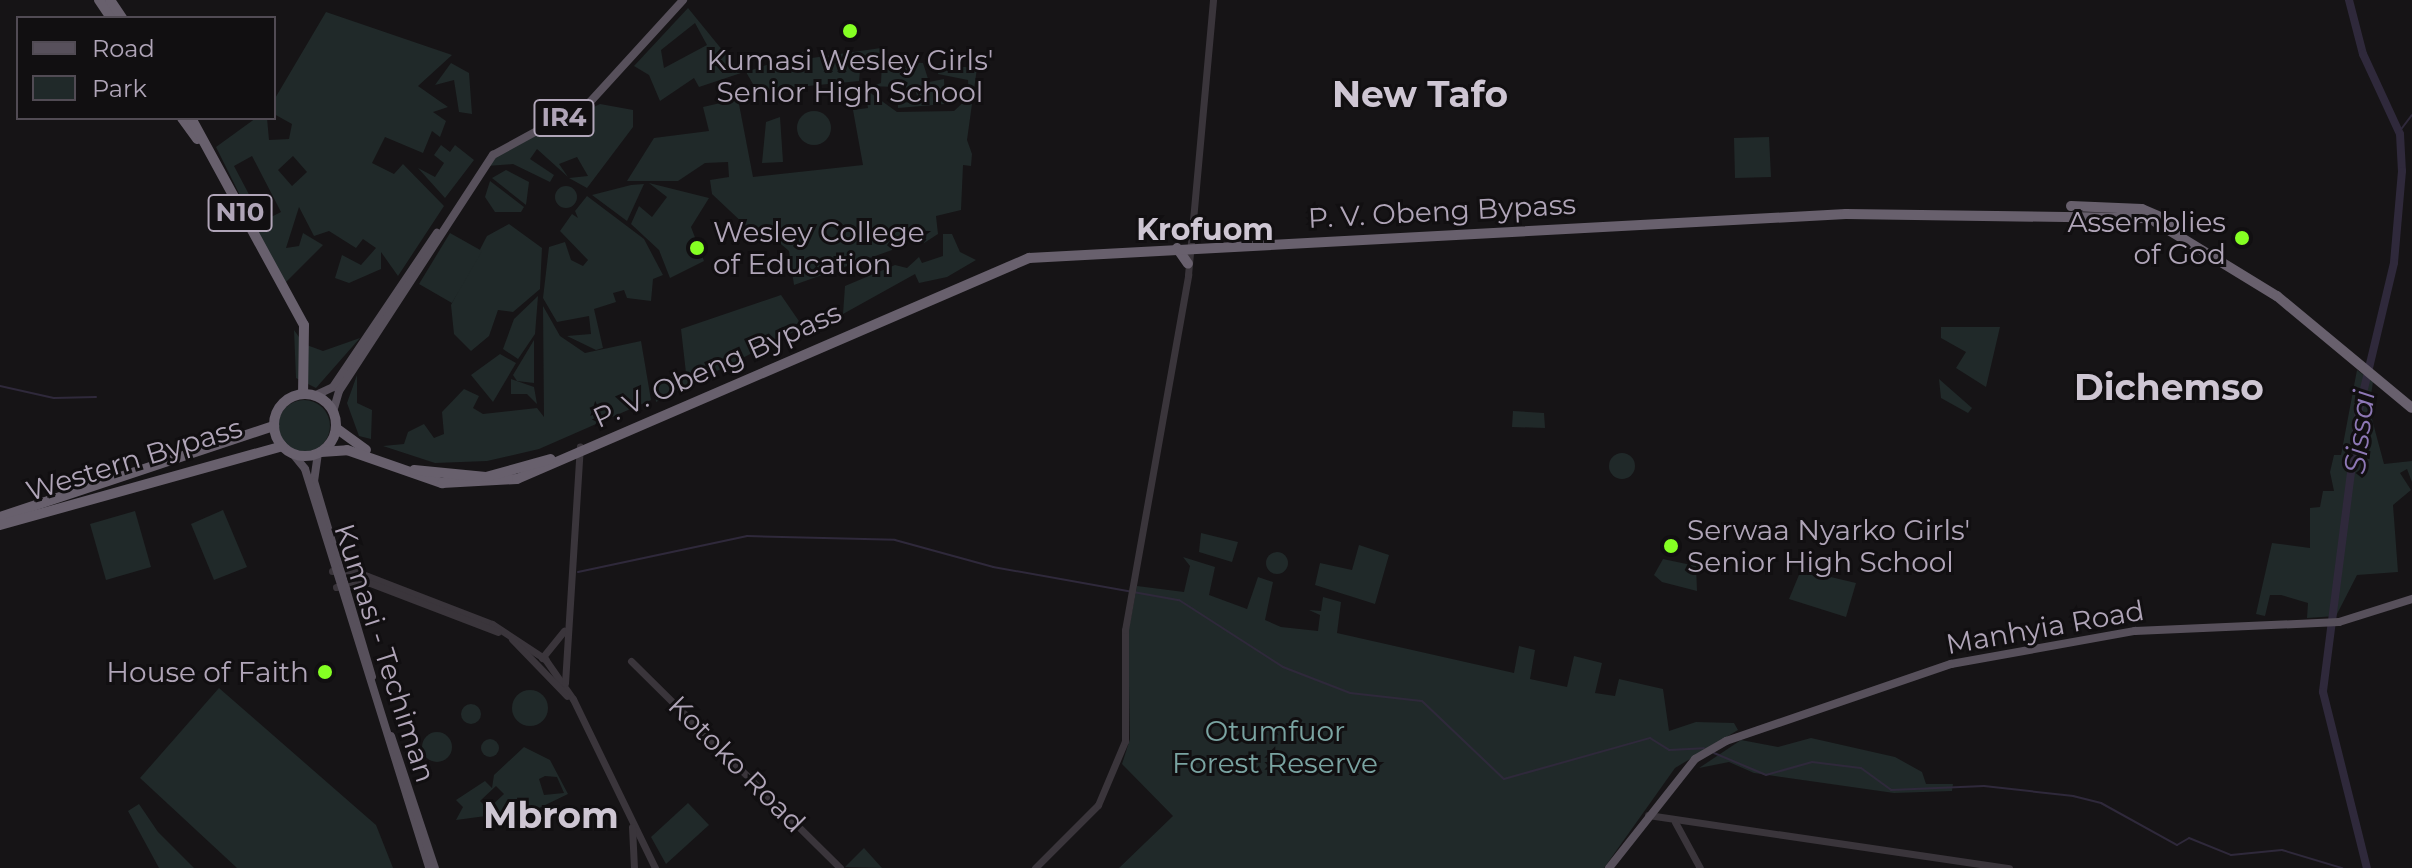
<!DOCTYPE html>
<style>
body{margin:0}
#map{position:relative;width:2412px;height:868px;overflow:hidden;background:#161416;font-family:Montserrat,sans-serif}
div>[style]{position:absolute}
.green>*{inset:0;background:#202929}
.round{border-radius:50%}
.stream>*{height:2px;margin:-1px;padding:0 1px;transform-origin:1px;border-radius:1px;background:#2f293b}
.river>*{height:8px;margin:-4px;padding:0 4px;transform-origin:4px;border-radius:4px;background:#2f293b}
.minor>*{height:7px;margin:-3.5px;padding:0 3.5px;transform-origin:3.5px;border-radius:3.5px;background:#3a353b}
.major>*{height:8px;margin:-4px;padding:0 4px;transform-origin:4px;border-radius:4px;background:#57505b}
.highway>*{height:10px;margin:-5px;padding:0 5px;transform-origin:5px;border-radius:5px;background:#68606d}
.highway>.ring{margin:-5px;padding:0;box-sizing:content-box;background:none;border:10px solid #68606d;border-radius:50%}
.dots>*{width:22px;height:22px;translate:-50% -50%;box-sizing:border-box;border:4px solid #110f11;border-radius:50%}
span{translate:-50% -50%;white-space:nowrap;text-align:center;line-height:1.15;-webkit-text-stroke:6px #110f11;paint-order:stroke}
.shield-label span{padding:2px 6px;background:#110f11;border:2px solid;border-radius:6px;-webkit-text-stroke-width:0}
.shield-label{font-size:26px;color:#b0a5b8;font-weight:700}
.poi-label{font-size:28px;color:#b0a5b8}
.right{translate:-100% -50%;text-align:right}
.left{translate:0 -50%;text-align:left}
.street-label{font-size:28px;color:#b0a5b8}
.park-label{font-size:28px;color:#7aa4a2}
.neighbourhood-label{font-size:30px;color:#cec6d3;font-weight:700}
.water-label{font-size:30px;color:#8e78b6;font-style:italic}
.district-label{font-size:36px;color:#cec6d3;font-weight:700}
.legend{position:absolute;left:16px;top:16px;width:260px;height:104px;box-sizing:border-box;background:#110f11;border:2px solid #514b54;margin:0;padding:10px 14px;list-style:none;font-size:24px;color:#b0a5b8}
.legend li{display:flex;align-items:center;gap:16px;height:40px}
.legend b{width:40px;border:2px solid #514b54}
</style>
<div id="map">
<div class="green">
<div style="clip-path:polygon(evenodd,688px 8px,741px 73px,699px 87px,694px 78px,660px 101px,649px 75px,634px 66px,688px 8px,695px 23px,707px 45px,664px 68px,661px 50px,695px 23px)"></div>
<div style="clip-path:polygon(evenodd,326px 12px,452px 55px,418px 86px,448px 107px,433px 112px,446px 121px,440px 137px,432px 131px,423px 153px,385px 137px,372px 163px,394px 174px,403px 164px,444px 206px,398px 276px,381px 252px,381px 269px,349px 283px,335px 278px,342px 255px,361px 265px,376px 248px,363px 239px,356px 248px,329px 231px,314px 236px,299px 207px,286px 248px,299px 246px,303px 233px,323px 245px,284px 284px,216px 147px,256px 118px,267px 118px,269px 140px,289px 139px,292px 124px,274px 114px,274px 100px,326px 12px,252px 156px,281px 212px,263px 221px,234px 166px,252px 156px,326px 12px,293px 156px,307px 172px,292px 186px,278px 170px,293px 156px)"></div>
<div style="clip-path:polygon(881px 48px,881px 59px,860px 71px,859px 81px,757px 91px,746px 72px,803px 52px,805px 59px)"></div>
<div style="clip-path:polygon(882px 61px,923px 63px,929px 82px,944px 79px,945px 104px,898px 108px,898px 102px,928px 103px,927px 95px,917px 96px,915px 88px,872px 86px,881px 83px)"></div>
<div style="clip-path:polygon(451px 63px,469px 73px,472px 114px,459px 112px,454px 80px,435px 85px)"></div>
<div style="clip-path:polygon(939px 65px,977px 68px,967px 140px,972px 154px,971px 166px,963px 165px,961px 210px,936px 216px,938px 234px,924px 243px,918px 228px,893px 238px,892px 250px,794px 285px,789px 251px,774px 238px,765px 244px,712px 194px,710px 180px,729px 177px,728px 162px,705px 163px,678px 181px,627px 181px,654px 138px,709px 131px,703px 107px,738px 99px,753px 177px,863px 165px,853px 110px,868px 108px,865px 89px,897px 112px,954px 111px,969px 97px,968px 80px,938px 74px)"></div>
<div style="clip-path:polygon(600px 104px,633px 110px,633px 127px,587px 188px,569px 178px,588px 176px,577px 157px,559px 164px,568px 177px,537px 149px,530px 159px,554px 175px,550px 182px,513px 164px,487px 166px,502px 150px)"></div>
<div class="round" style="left:797px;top:111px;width:34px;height:34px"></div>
<div style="clip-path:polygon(780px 117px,783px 162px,762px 163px,766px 122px)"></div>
<div style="clip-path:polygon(1769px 137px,1771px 177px,1735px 178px,1734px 138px)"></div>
<div style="clip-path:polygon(441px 145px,450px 152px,455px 145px,474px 160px,445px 198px,418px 168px,435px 177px,444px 163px,434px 155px)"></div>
<div style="clip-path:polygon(506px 170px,529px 182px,526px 205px,492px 178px)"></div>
<div style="clip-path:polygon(490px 181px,524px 207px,521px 212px,495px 212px,485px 197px)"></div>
<div style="clip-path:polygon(649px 183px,709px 198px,691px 227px,704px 261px,670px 278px,659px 250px,631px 224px,639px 206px,652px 217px,667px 197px)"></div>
<div style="clip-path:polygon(644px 184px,627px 221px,592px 195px,631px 185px)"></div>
<div class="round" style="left:555px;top:186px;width:22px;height:22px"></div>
<div style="clip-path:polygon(587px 196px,644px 239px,663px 275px,653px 279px,651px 301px,627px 298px,624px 290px,613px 293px,616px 302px,594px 309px,603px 348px,596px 350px,567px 336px,591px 334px,589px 316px,557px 322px,543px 298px,549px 247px,565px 242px,571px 260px,583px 266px,588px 260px,560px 231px,572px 214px,578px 218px,575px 211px)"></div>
<div style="clip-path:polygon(509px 224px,542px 248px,540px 289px,513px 312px,498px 310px,489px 336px,471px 351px,454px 334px,451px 305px,487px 236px)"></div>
<div style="clip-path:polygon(450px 233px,482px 251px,452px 303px,419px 284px)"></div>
<div style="clip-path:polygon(943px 234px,952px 234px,960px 252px,976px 260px,947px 277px,919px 283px,915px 274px,843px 314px,845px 286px,895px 265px,907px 268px,919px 257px,922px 263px,943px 256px)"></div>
<div style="clip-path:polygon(781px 295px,803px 327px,656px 402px,654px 382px,686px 373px,681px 329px)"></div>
<div style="clip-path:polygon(538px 296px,535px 334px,518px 359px,503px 349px,514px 319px)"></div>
<div style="clip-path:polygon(543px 306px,560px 336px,585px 353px,641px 341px,651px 400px,539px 449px,487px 461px,435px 463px,383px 446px,404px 444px,408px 432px,424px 424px,434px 438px,444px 434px,442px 412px,464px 389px,479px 396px,473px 408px,483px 414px,537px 408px,544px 417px)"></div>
<div style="clip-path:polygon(1941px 327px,2000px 327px,1986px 387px,1956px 368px,1966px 352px,1941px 338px)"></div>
<div style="clip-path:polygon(294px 330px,304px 344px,323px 351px,360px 338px,316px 388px,296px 378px)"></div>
<div style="clip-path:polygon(534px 340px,534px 383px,517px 381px,513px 375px)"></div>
<div style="clip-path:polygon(500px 354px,516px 363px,493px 402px,471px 375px)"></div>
<div style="clip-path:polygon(2357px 370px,2373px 382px,2369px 408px,2384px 464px,2412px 461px,2412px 482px,2407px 469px,2400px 473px,2411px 490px,2393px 505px,2398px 572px,2357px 575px,2336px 616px,2307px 618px,2308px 603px,2281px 595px,2270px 595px,2265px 616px,2256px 614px,2272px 543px,2310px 548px,2310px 508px,2320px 507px,2323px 491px,2334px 491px,2330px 472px,2334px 455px,2341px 455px)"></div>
<div style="clip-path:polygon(357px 375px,357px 403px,372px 410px,371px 439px,359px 436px,347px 403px)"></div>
<div style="clip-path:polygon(511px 379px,534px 387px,537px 404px,527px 394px,511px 394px)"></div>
<div style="clip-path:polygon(1939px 379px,1972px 408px,1968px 413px,1941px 398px)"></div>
<div class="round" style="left:278px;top:400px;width:52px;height:52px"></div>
<div style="clip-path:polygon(1513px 411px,1544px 413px,1545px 428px,1512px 427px)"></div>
<div class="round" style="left:1609px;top:453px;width:26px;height:26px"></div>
<div style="clip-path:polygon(223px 510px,247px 567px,214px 580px,191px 524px)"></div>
<div style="clip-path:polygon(135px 511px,151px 567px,106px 580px,90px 524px)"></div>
<div style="clip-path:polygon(1201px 533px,1238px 542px,1232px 562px,1199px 552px)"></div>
<div style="clip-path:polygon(1359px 545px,1389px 555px,1375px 604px,1315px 585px,1320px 563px,1352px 570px)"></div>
<div class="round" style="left:1266px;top:552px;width:22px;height:22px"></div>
<div style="clip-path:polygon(1183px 557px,1215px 567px,1209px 595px,1247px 609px,1258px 577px,1273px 582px,1265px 620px,1281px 627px,1318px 631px,1320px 615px,1309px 610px,1321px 611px,1323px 597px,1341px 602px,1337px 633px,1514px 673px,1519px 646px,1535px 650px,1530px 679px,1567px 687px,1574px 656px,1602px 663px,1595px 693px,1615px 696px,1619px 679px,1663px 689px,1669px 731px,1696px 722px,1734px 723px,1738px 730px,1675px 768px,1604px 868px,1119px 868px,1173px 816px,1122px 764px,1130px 739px,1128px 633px,1137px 586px,1184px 592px,1190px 566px)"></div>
<div style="clip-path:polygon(1663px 559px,1696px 566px,1697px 591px,1662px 582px,1654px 575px)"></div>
<div style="clip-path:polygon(1801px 570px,1856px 583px,1846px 617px,1789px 599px)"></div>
<div style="clip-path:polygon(219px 688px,376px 825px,393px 868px,237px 868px,140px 778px)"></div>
<div class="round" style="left:512px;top:690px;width:36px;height:36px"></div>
<div class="round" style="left:461px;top:704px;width:20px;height:20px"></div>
<div class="round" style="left:422px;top:732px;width:30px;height:30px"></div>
<div style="clip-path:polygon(1811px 738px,1895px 757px,1922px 772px,1926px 784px,1953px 784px,1952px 791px,1894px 793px,1754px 773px,1729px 762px,1699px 768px,1741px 740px,1778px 747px)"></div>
<div class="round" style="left:481px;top:739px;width:18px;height:18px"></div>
<div style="clip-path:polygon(evenodd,524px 747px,550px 760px,568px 794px,537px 809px,456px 820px,463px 807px,456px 800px,485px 781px,492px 788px,494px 775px,524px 747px,545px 776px,557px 777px,564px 793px,544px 795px,539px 779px,545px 776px,524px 747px,496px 786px,504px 794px,488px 809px,480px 801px,496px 786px)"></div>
<div style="clip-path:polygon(688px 803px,709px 825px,666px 864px,651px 837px)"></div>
<div style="clip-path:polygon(139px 804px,158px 832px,194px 868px,159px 868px,128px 811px)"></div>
<div style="clip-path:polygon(864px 848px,882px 868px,845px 867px)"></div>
</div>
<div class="stream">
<div style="left:2350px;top:3px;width:3px;rotate:-72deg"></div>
<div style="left:2399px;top:132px;width:21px;rotate:-53deg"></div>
<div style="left:0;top:386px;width:55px;rotate:12.5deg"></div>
<div style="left:54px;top:398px;width:42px;rotate:-1.4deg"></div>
<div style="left:578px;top:572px;width:173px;rotate:-12deg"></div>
<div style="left:747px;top:536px;width:148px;rotate:1.5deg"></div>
<div style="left:895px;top:540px;width:102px;rotate:15.4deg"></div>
<div style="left:993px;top:567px;width:189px;rotate:10.1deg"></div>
<div style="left:1179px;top:600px;width:124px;rotate:32.8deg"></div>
<div style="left:1283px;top:667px;width:72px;rotate:21.2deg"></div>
<div style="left:1350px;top:693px;width:72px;rotate:6.3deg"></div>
<div style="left:1422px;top:701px;width:113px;rotate:43.6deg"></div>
<div style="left:1504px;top:779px;width:152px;rotate:-15.7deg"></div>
<div style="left:1650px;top:738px;width:22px;rotate:32deg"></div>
<div style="left:1669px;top:750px;width:35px;rotate:-3deg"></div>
<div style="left:1714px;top:753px;width:56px;rotate:22.9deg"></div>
<div style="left:1766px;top:775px;width:48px;rotate:-15.8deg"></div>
<div style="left:1812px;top:762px;width:49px;rotate:7deg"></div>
<div style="left:1861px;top:768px;width:37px;rotate:36deg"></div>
<div style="left:1891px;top:790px;width:93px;rotate:-2.5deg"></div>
<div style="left:1984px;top:786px;width:90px;rotate:6.4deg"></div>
<div style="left:2073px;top:796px;width:29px;rotate:14deg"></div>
<div style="left:2101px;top:803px;width:87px;rotate:28.9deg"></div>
<div style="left:2177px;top:845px;width:14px;rotate:-30deg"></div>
<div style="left:2189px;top:838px;width:45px;rotate:22deg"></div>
<div style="left:2231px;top:855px;width:51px;rotate:-5.6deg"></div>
<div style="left:2282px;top:850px;width:63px;rotate:16.7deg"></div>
</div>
<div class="river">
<div style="left:2349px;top:0;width:56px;rotate:75.5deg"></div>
<div style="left:2363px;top:54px;width:88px;rotate:65.2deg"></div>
<div style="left:2400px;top:134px;width:37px;rotate:87deg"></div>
<div style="left:2402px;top:171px;width:92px;rotate:95deg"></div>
<div style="left:2394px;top:263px;width:151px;rotate:103.4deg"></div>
<div style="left:2359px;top:410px;width:284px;rotate:97.3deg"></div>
<div style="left:2323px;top:692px;width:181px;rotate:76deg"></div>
</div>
<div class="minor">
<div style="left:332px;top:571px;width:20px;rotate:-3deg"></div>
<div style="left:352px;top:570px;width:150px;rotate:21.1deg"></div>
<div style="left:492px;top:624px;width:64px;rotate:33.4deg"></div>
<div style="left:545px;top:659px;width:49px;rotate:55deg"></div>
<div style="left:573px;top:699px;width:188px;rotate:64.1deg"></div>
<div style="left:336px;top:587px;width:34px;rotate:-7deg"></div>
<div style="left:370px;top:583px;width:137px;rotate:20.9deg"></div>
<div style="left:512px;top:639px;width:79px;rotate:46deg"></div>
<div style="left:542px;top:658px;width:35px;rotate:-51deg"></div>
<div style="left:631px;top:661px;width:294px;rotate:44.7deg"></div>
<div style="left:565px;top:683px;width:237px;rotate:-86.4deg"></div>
<div style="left:1648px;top:815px;width:365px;rotate:8.4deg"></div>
<div style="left:1675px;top:822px;width:52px;rotate:61.5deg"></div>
<div style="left:632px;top:827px;width:41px;rotate:87.2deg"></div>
<div style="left:1035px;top:868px;width:89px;rotate:-45deg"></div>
<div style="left:1098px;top:805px;width:69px;rotate:-67.1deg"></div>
<div style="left:1125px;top:741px;width:111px;rotate:-90deg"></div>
<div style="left:1125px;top:630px;width:361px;rotate:-79.9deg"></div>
<div style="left:1188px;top:275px;width:276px;rotate:-84.8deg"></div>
</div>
<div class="major">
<div style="left:314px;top:396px;width:21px;rotate:-25deg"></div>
<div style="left:333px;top:387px;width:186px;rotate:-56deg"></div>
<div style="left:333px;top:412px;width:22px;rotate:-74deg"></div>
<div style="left:339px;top:391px;width:282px;rotate:-56.9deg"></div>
<div style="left:493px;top:155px;width:111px;rotate:-28.7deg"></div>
<div style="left:590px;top:102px;width:138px;rotate:-47.6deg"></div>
<div style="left:318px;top:453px;width:28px;rotate:98deg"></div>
<div style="left:314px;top:481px;width:204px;rotate:73.5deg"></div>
<div style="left:293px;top:454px;width:19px;rotate:51deg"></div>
<div style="left:305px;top:469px;width:418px;rotate:72.7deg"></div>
<div style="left:391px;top:736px;width:139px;rotate:71.6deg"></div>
<div style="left:1609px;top:868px;width:139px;rotate:-51.7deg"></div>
<div style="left:1695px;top:759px;width:36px;rotate:-30deg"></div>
<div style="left:1726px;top:741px;width:238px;rotate:-18.9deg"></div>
<div style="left:1951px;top:664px;width:187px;rotate:-10.2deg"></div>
<div style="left:2135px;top:631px;width:204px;rotate:-2.5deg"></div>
<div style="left:2339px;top:622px;width:77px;rotate:-17.5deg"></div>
</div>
<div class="highway">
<div style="left:99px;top:0;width:22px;rotate:56deg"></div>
<div style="left:110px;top:0;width:22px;rotate:56deg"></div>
<div style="left:182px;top:118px;width:26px;rotate:54deg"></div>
<div style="left:191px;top:118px;width:236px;rotate:61.4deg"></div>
<div style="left:304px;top:325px;width:69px;rotate:90.8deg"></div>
<div style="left:2071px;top:206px;width:71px;rotate:2.4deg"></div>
<div style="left:2142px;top:209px;width:40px;rotate:23.4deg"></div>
<div style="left:1177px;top:248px;width:19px;rotate:55deg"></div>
<div class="ring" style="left:274px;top:394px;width:52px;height:52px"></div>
<div style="left:336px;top:428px;width:37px;rotate:36deg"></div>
<div style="left:321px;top:452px;width:26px;rotate:-4deg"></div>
<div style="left:347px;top:450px;width:101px;rotate:19.2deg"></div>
<div style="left:442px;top:483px;width:75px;rotate:-3.1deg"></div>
<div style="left:517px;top:479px;width:558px;rotate:-23.35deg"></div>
<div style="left:1029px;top:258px;width:818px;rotate:-3.08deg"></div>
<div style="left:1846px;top:214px;width:303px;rotate:0.8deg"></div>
<div style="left:2149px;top:218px;width:150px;rotate:31.4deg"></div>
<div style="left:2277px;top:296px;width:175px;rotate:39.7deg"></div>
<div style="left:414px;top:470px;width:72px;rotate:5.6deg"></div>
<div style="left:486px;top:477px;width:67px;rotate:-15.5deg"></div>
<div style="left:0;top:517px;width:289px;rotate:-18.4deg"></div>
<div style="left:0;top:525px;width:293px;rotate:-15.6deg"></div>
</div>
<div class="dots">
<div style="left:850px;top:31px;background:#85ff23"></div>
<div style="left:2242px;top:238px;background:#85ff23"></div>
<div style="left:697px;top:248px;background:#85ff23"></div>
<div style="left:1671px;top:546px;background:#85ff23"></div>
<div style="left:325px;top:672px;background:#85ff23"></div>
</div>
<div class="shield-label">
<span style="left:564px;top:118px">IR4</span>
<span style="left:240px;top:213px">N10</span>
</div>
<div class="poi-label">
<span style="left:850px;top:76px">Kumasi Wesley Girls'<br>Senior High School</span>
<span class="right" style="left:2226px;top:238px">Assemblies<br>of God</span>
<span class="left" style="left:713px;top:248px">Wesley College<br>of Education</span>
<span class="left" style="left:1687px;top:546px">Serwaa Nyarko Girls'<br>Senior High School</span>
<span class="right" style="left:309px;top:672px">House of Faith</span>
</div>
<div class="street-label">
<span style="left:1442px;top:211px;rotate:-3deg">P. V. Obeng Bypass</span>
<span style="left:717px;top:365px;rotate:-24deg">P. V. Obeng Bypass</span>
<span style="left:134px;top:459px;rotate:-17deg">Western Bypass</span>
<span style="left:2045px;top:627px;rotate:-10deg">Manhyia Road</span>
<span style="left:385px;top:653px;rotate:72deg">Kumasi - Techiman</span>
<span style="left:737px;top:764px;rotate:45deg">Kotoko Road</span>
</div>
<div class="park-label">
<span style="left:1275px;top:747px">Otumfuor<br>Forest Reserve</span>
</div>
<div class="neighbourhood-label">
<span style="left:1205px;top:230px">Krofuom</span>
</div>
<div class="water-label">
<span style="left:2360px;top:432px;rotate:-83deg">Sissai</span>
</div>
<div class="district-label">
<span style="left:1420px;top:95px">New Tafo</span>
<span style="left:2169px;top:388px">Dichemso</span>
<span style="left:551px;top:816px">Mbrom</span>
</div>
<ul class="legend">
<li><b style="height:10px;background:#57505b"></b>Road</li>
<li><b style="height:22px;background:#202929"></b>Park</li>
</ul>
</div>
